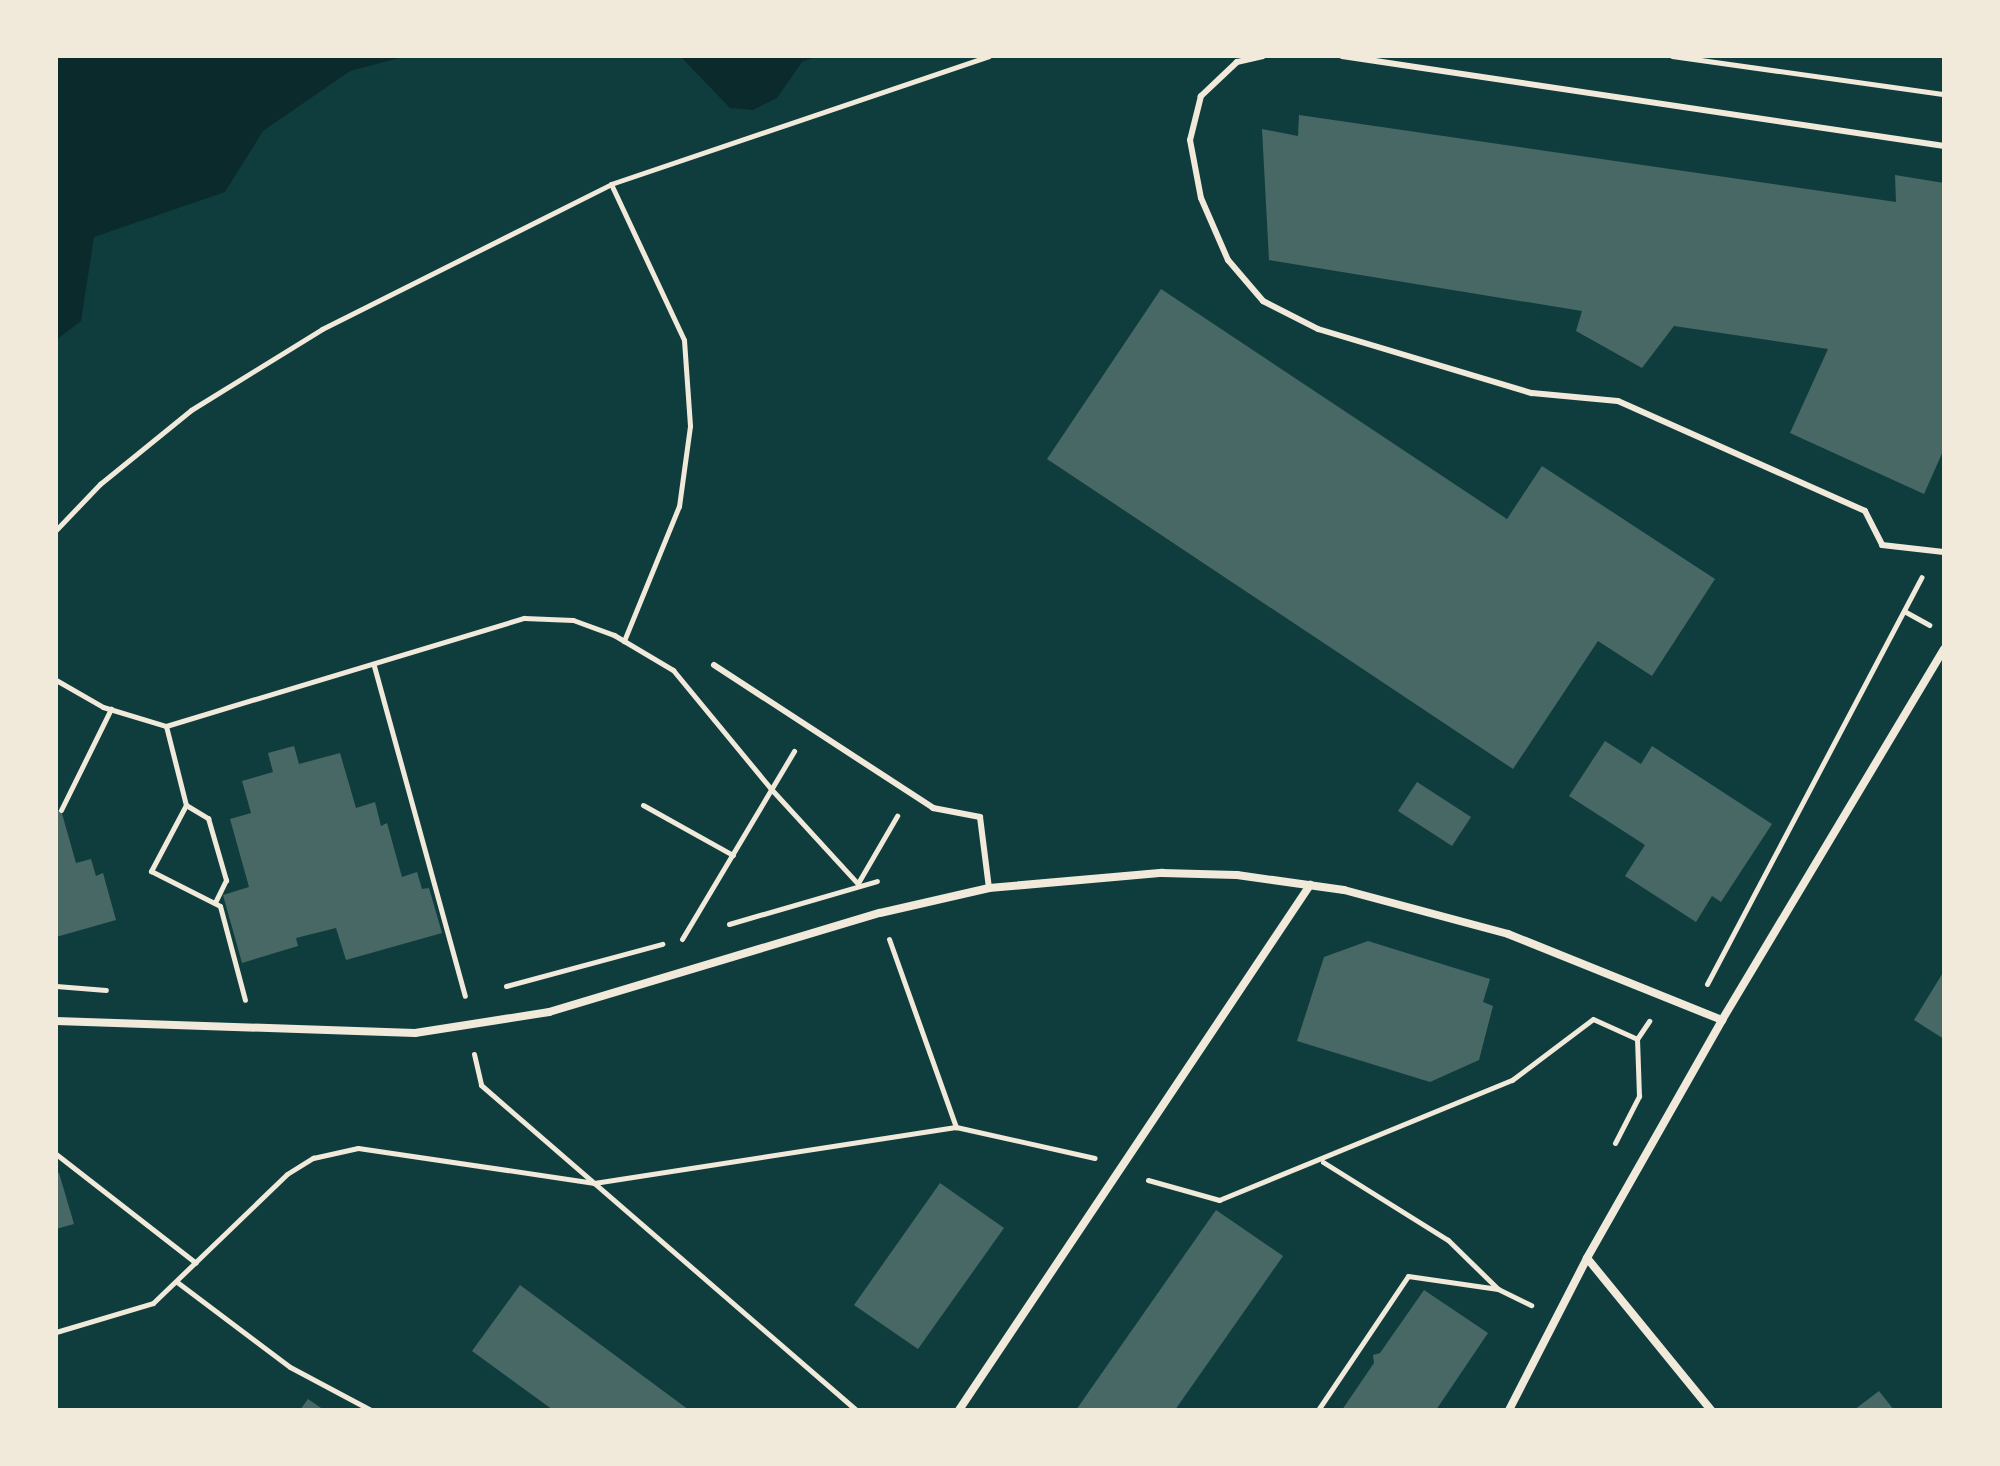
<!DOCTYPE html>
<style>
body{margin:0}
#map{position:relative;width:2000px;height:1466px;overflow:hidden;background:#0f3d3e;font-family:Lato,sans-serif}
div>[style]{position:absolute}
.water>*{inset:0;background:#0a2a2b}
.building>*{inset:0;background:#486865}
.path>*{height:5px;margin:-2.5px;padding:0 2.5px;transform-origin:2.5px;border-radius:2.5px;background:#f1e9da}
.service>*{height:6px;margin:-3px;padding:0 3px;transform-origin:3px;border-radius:3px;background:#f1e9da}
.minor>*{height:8px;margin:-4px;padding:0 4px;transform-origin:4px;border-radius:4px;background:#f1e9da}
span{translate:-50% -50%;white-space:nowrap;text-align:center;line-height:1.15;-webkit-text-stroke:6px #f1e9da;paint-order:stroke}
.frame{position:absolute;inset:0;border:58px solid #f1e9da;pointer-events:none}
</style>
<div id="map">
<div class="water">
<div style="clip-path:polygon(56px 56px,407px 56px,350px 71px,263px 131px,225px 192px,94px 237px,81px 321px,56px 340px)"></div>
<div style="clip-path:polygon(680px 56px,818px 56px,802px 62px,777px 98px,753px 110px,730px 108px)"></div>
</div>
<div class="building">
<div style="clip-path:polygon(1299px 115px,1896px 202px,1895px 175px,1944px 183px,1944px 449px,1924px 494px,1790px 433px,1828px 349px,1674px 326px,1642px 368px,1576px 331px,1582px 311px,1269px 260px,1262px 129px,1298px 136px)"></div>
<div style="clip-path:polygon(1161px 289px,1507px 519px,1542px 466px,1715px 579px,1652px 676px,1598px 641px,1513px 769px,1047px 459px)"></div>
<div style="clip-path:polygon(1605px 741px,1641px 764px,1652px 746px,1772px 824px,1721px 902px,1712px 896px,1696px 922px,1625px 876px,1645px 845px,1569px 796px)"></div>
<div style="clip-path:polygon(294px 746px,299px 764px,340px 753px,356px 808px,375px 802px,381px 826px,387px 823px,402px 877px,417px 872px,422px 889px,429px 888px,442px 933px,346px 960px,336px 928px,296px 938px,298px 946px,242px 963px,223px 895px,249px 887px,230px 819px,251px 813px,242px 781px,273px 772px,268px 753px)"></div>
<div style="clip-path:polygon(1417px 782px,1471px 817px,1452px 846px,1398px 811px)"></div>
<div style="clip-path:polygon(61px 810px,76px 863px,91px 859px,96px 876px,103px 873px,116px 920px,56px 937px,56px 811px)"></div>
<div style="clip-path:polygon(1368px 941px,1490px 979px,1483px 1002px,1493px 1006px,1479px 1060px,1430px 1082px,1297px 1041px,1324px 957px)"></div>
<div style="clip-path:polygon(1944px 971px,1944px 1039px,1914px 1020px)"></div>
<div style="clip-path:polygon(59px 1173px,74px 1224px,56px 1229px,56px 1174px)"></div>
<div style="clip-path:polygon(940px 1183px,1004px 1228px,918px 1349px,854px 1305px)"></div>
<div style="clip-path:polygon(1216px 1210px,1283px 1256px,1175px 1410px,1076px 1410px)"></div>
<div style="clip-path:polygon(520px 1285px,689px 1410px,553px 1410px,472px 1351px)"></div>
<div style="clip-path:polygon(1424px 1290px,1488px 1333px,1436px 1410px,1342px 1410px,1374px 1363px,1373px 1355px,1380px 1353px)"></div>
<div style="clip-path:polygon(1879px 1391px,1894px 1410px,1854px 1410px)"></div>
<div style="clip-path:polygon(308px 1399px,324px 1410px,300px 1410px)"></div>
</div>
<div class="path">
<div style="left:1672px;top:56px;width:275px;rotate:8deg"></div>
<div style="left:611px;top:184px;width:172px;rotate:64.9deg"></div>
<div style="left:684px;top:340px;width:86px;rotate:86deg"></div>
<div style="left:690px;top:426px;width:81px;rotate:97.8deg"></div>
<div style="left:679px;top:506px;width:146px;rotate:112.2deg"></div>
<div style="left:56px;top:530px;width:64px;rotate:-46.3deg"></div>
<div style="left:100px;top:484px;width:117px;rotate:-39.1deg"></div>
<div style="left:191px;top:410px;width:154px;rotate:-31.7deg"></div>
<div style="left:322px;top:329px;width:323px;rotate:-26.6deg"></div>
<div style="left:611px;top:184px;width:399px;rotate:-18.7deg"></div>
<div style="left:1904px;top:611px;width:29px;rotate:29deg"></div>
<div style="left:374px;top:666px;width:342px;rotate:74.6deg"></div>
<div style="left:56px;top:680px;width:54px;rotate:29.9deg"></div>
<div style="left:103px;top:707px;width:66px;rotate:16.8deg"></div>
<div style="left:166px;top:726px;width:374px;rotate:-16.8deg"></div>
<div style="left:524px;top:618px;width:49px;rotate:2.3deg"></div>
<div style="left:573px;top:620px;width:44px;rotate:20.1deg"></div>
<div style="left:614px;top:635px;width:69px;rotate:30.7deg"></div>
<div style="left:673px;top:670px;width:156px;rotate:50.5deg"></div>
<div style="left:772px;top:790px;width:129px;rotate:47.5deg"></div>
<div style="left:166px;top:726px;width:81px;rotate:75.8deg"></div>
<div style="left:186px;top:805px;width:75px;rotate:117.9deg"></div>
<div style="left:151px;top:871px;width:77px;rotate:26.9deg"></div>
<div style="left:220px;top:906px;width:97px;rotate:75.1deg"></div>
<div style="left:186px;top:805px;width:26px;rotate:31deg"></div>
<div style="left:208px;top:818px;width:65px;rotate:73.8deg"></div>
<div style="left:226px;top:880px;width:25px;rotate:116deg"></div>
<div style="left:643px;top:805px;width:103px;rotate:29.1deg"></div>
<div style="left:61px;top:810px;width:113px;rotate:-63.7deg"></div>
<div style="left:858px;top:883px;width:78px;rotate:-59.8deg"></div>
<div style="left:729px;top:924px;width:154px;rotate:-16.2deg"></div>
<div style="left:682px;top:939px;width:219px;rotate:-59.2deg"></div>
<div style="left:889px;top:939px;width:200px;rotate:70.4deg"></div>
<div style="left:1707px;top:984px;width:460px;rotate:-62.2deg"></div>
<div style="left:56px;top:986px;width:50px;rotate:4.6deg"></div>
<div style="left:506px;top:986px;width:162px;rotate:-15.1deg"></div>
<div style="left:474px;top:1054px;width:32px;rotate:77deg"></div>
<div style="left:481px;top:1085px;width:496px;rotate:40.9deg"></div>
<div style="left:1615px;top:1143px;width:53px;rotate:-62.9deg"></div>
<div style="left:1639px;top:1096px;width:57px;rotate:-92deg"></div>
<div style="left:56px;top:1154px;width:177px;rotate:37.9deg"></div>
<div style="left:1323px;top:1162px;width:147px;rotate:32deg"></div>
<div style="left:1448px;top:1240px;width:69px;rotate:44.4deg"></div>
<div style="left:1148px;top:1180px;width:74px;rotate:15.7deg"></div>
<div style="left:1219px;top:1200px;width:317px;rotate:-22.3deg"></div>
<div style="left:1512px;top:1080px;width:101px;rotate:-37deg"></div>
<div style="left:1593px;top:1019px;width:48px;rotate:24.4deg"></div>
<div style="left:1637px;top:1039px;width:22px;rotate:-56deg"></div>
<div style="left:177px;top:1282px;width:141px;rotate:37deg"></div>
<div style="left:290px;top:1367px;width:92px;rotate:28deg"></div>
<div style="left:56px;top:1332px;width:101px;rotate:-16.6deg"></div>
<div style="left:153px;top:1303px;width:186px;rotate:-43.9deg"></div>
<div style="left:287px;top:1174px;width:31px;rotate:-32deg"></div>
<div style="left:313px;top:1158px;width:46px;rotate:-12.5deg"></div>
<div style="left:358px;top:1148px;width:239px;rotate:8.4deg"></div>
<div style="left:594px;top:1183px;width:366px;rotate:-8.8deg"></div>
<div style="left:956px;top:1127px;width:142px;rotate:12.6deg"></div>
<div style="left:1318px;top:1410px;width:161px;rotate:-56.1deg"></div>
<div style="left:1408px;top:1276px;width:91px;rotate:8.2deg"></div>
<div style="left:1498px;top:1289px;width:37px;rotate:26deg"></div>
</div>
<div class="service">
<div style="left:1263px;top:56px;width:27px;rotate:167deg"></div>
<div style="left:1237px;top:62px;width:50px;rotate:136.6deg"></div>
<div style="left:1201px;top:96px;width:45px;rotate:104deg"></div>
<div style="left:1190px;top:140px;width:59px;rotate:79.3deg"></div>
<div style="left:1201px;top:198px;width:68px;rotate:66.5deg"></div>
<div style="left:1228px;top:260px;width:54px;rotate:49.5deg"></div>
<div style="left:1263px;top:301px;width:62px;rotate:27deg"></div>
<div style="left:1318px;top:329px;width:223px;rotate:16.7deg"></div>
<div style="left:1532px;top:393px;width:86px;rotate:5.3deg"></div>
<div style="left:1618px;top:401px;width:270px;rotate:24deg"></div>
<div style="left:1865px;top:511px;width:38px;rotate:63deg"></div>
<div style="left:1882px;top:545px;width:62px;rotate:6.4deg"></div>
<div style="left:1342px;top:56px;width:609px;rotate:8.5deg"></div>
<div style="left:714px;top:665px;width:262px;rotate:33.1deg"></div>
<div style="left:933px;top:808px;width:48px;rotate:10.8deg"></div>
<div style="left:980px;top:817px;width:72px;rotate:82.8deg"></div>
</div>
<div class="minor">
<div style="left:56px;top:1021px;width:359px;rotate:1.9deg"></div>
<div style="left:415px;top:1033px;width:136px;rotate:-8.9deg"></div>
<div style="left:549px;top:1012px;width:345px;rotate:-16.7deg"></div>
<div style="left:880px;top:913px;width:112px;rotate:-12.9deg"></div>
<div style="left:989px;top:888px;width:174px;rotate:-5deg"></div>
<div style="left:1162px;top:873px;width:75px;rotate:1.5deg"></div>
<div style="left:1237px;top:875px;width:108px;rotate:8deg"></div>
<div style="left:1344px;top:890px;width:170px;rotate:15deg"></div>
<div style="left:1508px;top:934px;width:231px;rotate:21.9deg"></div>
<div style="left:1587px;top:1258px;width:196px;rotate:50.8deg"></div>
<div style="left:959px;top:1410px;width:632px;rotate:-56.23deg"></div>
<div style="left:1509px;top:1410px;width:171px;rotate:-62.8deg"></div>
<div style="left:1587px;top:1258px;width:274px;rotate:-60.4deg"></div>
<div style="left:1722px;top:1020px;width:432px;rotate:-59.1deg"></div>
</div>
<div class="frame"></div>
</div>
